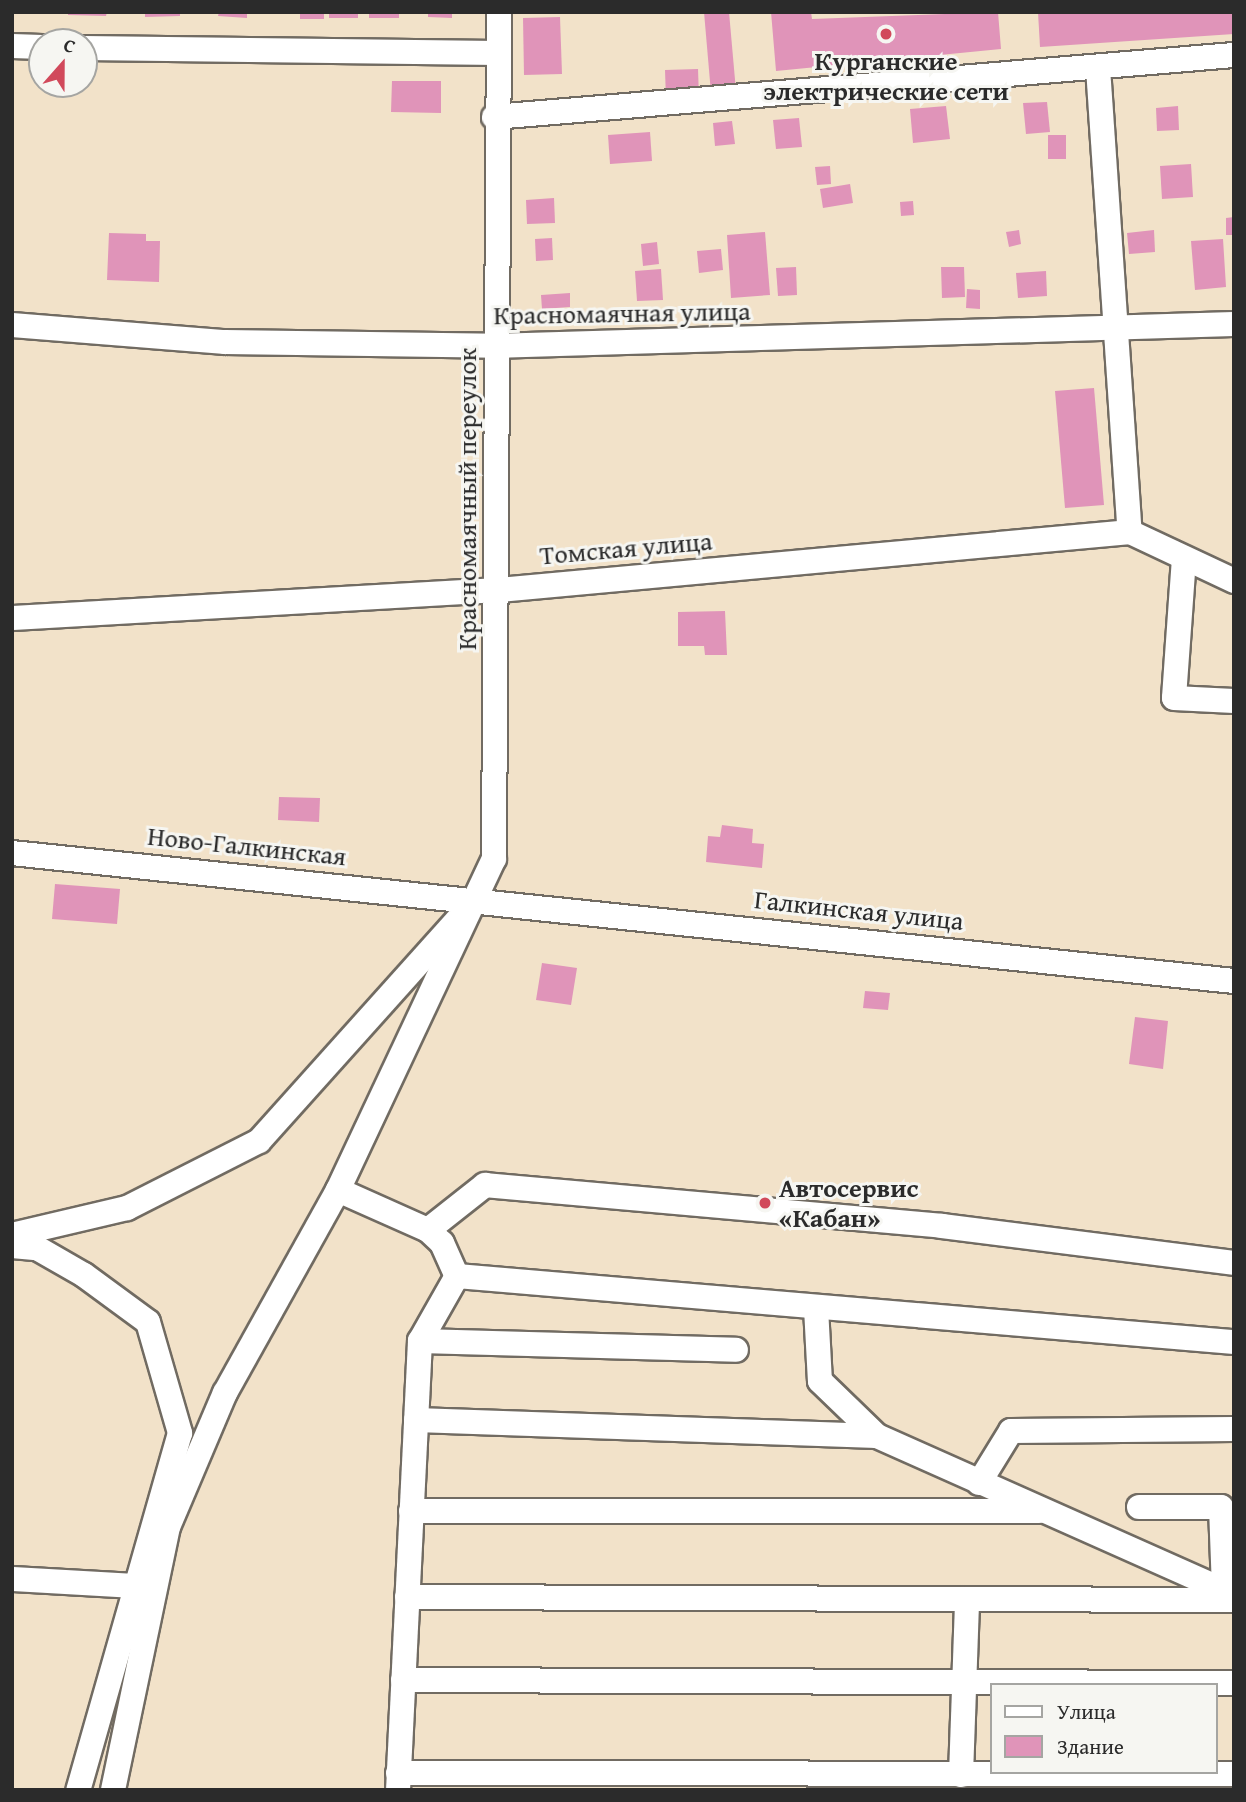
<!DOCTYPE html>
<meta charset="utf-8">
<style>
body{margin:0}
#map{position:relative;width:1246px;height:1802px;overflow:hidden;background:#f2e2c9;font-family:"Gentium Book Plus",serif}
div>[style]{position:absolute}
.building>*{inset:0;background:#e094b9}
.roads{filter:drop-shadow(2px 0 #716b62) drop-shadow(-2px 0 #716b62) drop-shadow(0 2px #716b62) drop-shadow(0 -2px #716b62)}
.minor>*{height:24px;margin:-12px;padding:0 12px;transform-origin:12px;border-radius:12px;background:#fff}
.dots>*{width:19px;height:19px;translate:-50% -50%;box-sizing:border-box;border:4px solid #f6f6f2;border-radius:50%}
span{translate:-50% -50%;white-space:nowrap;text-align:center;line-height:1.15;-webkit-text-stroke:6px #f6f6f2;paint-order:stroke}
.poi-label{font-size:26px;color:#2b2b2b;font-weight:700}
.left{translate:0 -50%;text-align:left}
.street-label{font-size:26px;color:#2b2b2b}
.frame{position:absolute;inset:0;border:14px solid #2b2b2b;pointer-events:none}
.legend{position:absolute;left:990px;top:1683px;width:228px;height:91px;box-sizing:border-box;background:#f6f6f2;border:2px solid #a5a5a2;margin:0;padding:9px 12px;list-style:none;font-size:21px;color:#2b2b2b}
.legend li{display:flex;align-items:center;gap:14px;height:35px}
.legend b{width:35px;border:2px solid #a5a5a2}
.north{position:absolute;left:28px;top:28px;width:70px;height:70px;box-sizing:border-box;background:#f6f6f2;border:2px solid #a5a5a2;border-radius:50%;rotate:21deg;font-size:19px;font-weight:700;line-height:28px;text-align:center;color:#2b2b2b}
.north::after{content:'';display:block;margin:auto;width:24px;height:32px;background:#d1495b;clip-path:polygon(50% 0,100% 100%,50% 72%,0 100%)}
</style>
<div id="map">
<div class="building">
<div style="clip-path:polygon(68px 12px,107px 12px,106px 16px,68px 15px)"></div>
<div style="clip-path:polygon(145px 12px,180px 12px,180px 16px,145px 17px)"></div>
<div style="clip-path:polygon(219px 12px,247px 12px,247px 18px,218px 16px)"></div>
<div style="clip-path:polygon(300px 12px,324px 12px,324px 19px,300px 19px)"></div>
<div style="clip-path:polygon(329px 12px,358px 12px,358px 18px,329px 18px)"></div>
<div style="clip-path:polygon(369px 12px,399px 12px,399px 18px,369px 18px)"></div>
<div style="clip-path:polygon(428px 12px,452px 12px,452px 18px,428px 17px)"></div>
<div style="clip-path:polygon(704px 12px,729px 12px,736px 91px,711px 93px)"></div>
<div style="clip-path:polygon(771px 12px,811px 12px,812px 19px,998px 12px,1001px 49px,776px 71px)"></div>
<div style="clip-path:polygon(1038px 12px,1234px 12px,1234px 34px,1040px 47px)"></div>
<div style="clip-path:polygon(560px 17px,562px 74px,524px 75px,523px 18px)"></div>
<div style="clip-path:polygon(698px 69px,699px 98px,666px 99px,665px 70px)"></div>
<div style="clip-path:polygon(392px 81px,441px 81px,441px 113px,391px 112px)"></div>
<div style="clip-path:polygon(1047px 102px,1050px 132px,1026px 134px,1023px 103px)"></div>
<div style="clip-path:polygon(946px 106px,950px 139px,913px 143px,910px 109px)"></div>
<div style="clip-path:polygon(1178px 106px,1179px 130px,1157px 131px,1156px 108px)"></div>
<div style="clip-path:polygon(799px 118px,802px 147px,776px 149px,773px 120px)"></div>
<div style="clip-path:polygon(732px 121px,735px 144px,715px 146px,713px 123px)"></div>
<div style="clip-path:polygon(650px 132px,652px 161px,610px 164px,608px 135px)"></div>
<div style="clip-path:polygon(1048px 135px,1066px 135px,1066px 159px,1048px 159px)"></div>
<div style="clip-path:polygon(1191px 164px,1193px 197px,1162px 199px,1160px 166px)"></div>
<div style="clip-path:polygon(830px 166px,831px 184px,817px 185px,815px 167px)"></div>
<div style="clip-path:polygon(850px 184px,853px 203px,823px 208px,820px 189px)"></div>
<div style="clip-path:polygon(554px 198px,555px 223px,527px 224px,526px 200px)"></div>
<div style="clip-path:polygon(913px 201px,914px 215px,901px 216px,900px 202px)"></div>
<div style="clip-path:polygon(1234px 217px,1234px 235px,1226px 235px,1226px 218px)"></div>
<div style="clip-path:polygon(1019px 230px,1021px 244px,1009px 247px,1006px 232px)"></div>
<div style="clip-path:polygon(1154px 230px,1155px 252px,1129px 254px,1127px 233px)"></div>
<div style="clip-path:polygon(765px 232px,770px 295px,731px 298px,727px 235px)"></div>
<div style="clip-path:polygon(109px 233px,146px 234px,146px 241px,160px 241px,159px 282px,107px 280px)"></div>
<div style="clip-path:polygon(552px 238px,553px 260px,536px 261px,535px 239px)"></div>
<div style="clip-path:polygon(1223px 239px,1226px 287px,1195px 290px,1191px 241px)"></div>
<div style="clip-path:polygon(657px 242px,659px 264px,643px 266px,641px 244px)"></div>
<div style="clip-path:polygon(721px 249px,723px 270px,699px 273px,697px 251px)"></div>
<div style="clip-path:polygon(796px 267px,797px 295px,778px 296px,776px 268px)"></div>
<div style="clip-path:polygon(941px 267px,964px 267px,965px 297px,942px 298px)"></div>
<div style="clip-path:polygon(661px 269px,663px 300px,637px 301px,635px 271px)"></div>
<div style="clip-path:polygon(1046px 271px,1047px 296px,1018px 298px,1016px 273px)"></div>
<div style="clip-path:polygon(967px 289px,980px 290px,980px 309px,966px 308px)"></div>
<div style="clip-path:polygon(570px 293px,570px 307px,542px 309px,541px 295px)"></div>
<div style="clip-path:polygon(1094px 388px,1104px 505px,1065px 508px,1055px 391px)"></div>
<div style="clip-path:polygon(725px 611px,727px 655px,705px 655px,704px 646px,678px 646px,678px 612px)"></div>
<div style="clip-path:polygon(279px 797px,320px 798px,319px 822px,278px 820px)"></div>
<div style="clip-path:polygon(722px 825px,753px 829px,752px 843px,764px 844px,762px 868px,706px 862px,708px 836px,720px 837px)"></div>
<div style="clip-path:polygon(55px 884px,120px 889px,117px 924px,52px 919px)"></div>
<div style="clip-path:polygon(542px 963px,577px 968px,571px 1005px,536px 1000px)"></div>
<div style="clip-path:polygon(865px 991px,890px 993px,888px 1010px,863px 1008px)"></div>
<div style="clip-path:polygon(1135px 1017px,1168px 1021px,1163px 1069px,1129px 1064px)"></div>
</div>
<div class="roads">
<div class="minor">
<div style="left:12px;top:46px;width:30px;rotate:2deg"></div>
<div style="left:84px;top:48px;width:414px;rotate:0.7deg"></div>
<div style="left:1098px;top:68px;width:465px;rotate:86.1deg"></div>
<div style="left:494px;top:117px;width:743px;rotate:-4.79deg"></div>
<div style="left:12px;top:325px;width:214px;rotate:4.6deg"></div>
<div style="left:225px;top:342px;width:271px;rotate:0.8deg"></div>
<div style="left:496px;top:346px;width:738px;rotate:-1.71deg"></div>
<div style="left:1184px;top:558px;width:140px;rotate:94.1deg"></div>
<div style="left:1174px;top:698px;width:60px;rotate:2.9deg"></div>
<div style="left:12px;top:618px;width:488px;rotate:-3.3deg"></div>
<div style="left:499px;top:590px;width:634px;rotate:-5.25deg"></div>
<div style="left:1130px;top:532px;width:115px;rotate:25.2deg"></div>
<div style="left:12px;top:853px;width:1229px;rotate:5.98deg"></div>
<div style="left:338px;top:1190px;width:98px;rotate:24deg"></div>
<div style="left:428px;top:1230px;width:19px;rotate:43deg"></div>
<div style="left:442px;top:1243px;width:36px;rotate:66deg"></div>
<div style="left:457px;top:1276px;width:75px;rotate:119.6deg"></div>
<div style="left:420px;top:1341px;width:450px;rotate:92.8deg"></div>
<div style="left:428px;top:1230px;width:73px;rotate:-38.3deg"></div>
<div style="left:485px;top:1185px;width:459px;rotate:5.1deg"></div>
<div style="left:942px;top:1226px;width:294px;rotate:7.2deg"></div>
<div style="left:12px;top:1235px;width:118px;rotate:-13.2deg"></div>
<div style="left:127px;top:1208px;width:148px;rotate:-26.9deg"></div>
<div style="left:259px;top:1141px;width:298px;rotate:-48.1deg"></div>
<div style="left:12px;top:1246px;width:25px;rotate:5deg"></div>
<div style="left:37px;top:1248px;width:54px;rotate:29.9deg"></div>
<div style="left:84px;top:1275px;width:79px;rotate:36.3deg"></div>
<div style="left:148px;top:1322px;width:116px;rotate:73.9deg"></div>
<div style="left:180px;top:1433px;width:371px;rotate:105.9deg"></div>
<div style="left:457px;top:1276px;width:780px;rotate:4.86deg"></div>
<div style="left:816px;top:1308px;width:73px;rotate:86.9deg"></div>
<div style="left:820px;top:1381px;width:79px;rotate:44deg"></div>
<div style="left:877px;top:1436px;width:391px;rotate:24deg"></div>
<div style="left:420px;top:1341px;width:316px;rotate:1.6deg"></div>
<div style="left:416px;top:1420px;width:461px;rotate:2deg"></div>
<div style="left:979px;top:1483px;width:61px;rotate:-58.4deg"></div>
<div style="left:1011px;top:1431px;width:223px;rotate:-0.5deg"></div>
<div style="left:1139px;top:1507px;width:82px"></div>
<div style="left:1221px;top:1507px;width:83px;rotate:87.9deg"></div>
<div style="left:411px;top:1511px;width:628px"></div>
<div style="left:12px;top:1579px;width:120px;rotate:3.3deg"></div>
<div style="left:407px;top:1597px;width:827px;rotate:0.21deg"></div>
<div style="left:403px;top:1680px;width:831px;rotate:0.21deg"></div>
<div style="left:398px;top:1773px;width:836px;rotate:0.07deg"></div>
<div style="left:961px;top:1775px;width:176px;rotate:-88deg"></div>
<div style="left:113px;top:1790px;width:269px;rotate:-78.2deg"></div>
<div style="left:168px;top:1527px;width:146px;rotate:-67deg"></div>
<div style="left:225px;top:1393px;width:232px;rotate:-60.9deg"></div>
<div style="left:338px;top:1190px;width:366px;rotate:-64.8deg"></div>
<div style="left:494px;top:859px;width:847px;rotate:-89.66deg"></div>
</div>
</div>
<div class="dots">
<div style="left:886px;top:34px;background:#d1495b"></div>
<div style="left:765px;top:1203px;background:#d1495b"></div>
</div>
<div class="poi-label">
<span style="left:886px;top:76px">Курганские<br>электрические сети</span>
<span class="left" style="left:779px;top:1203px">Автосервис<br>«Кабан»</span>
</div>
<div class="street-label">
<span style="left:622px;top:313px;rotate:-1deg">Красномаячная улица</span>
<span style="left:467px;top:499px;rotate:-90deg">Красномаячный переулок</span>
<span style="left:626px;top:548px;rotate:-5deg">Томская улица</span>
<span style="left:247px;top:846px;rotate:6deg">Ново-Галкинская</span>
<span style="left:859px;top:910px;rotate:6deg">Галкинская улица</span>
</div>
<div class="frame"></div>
<ul class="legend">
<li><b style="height:9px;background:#fff"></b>Улица</li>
<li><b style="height:19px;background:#e094b9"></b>Здание</li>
</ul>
<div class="north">С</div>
</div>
